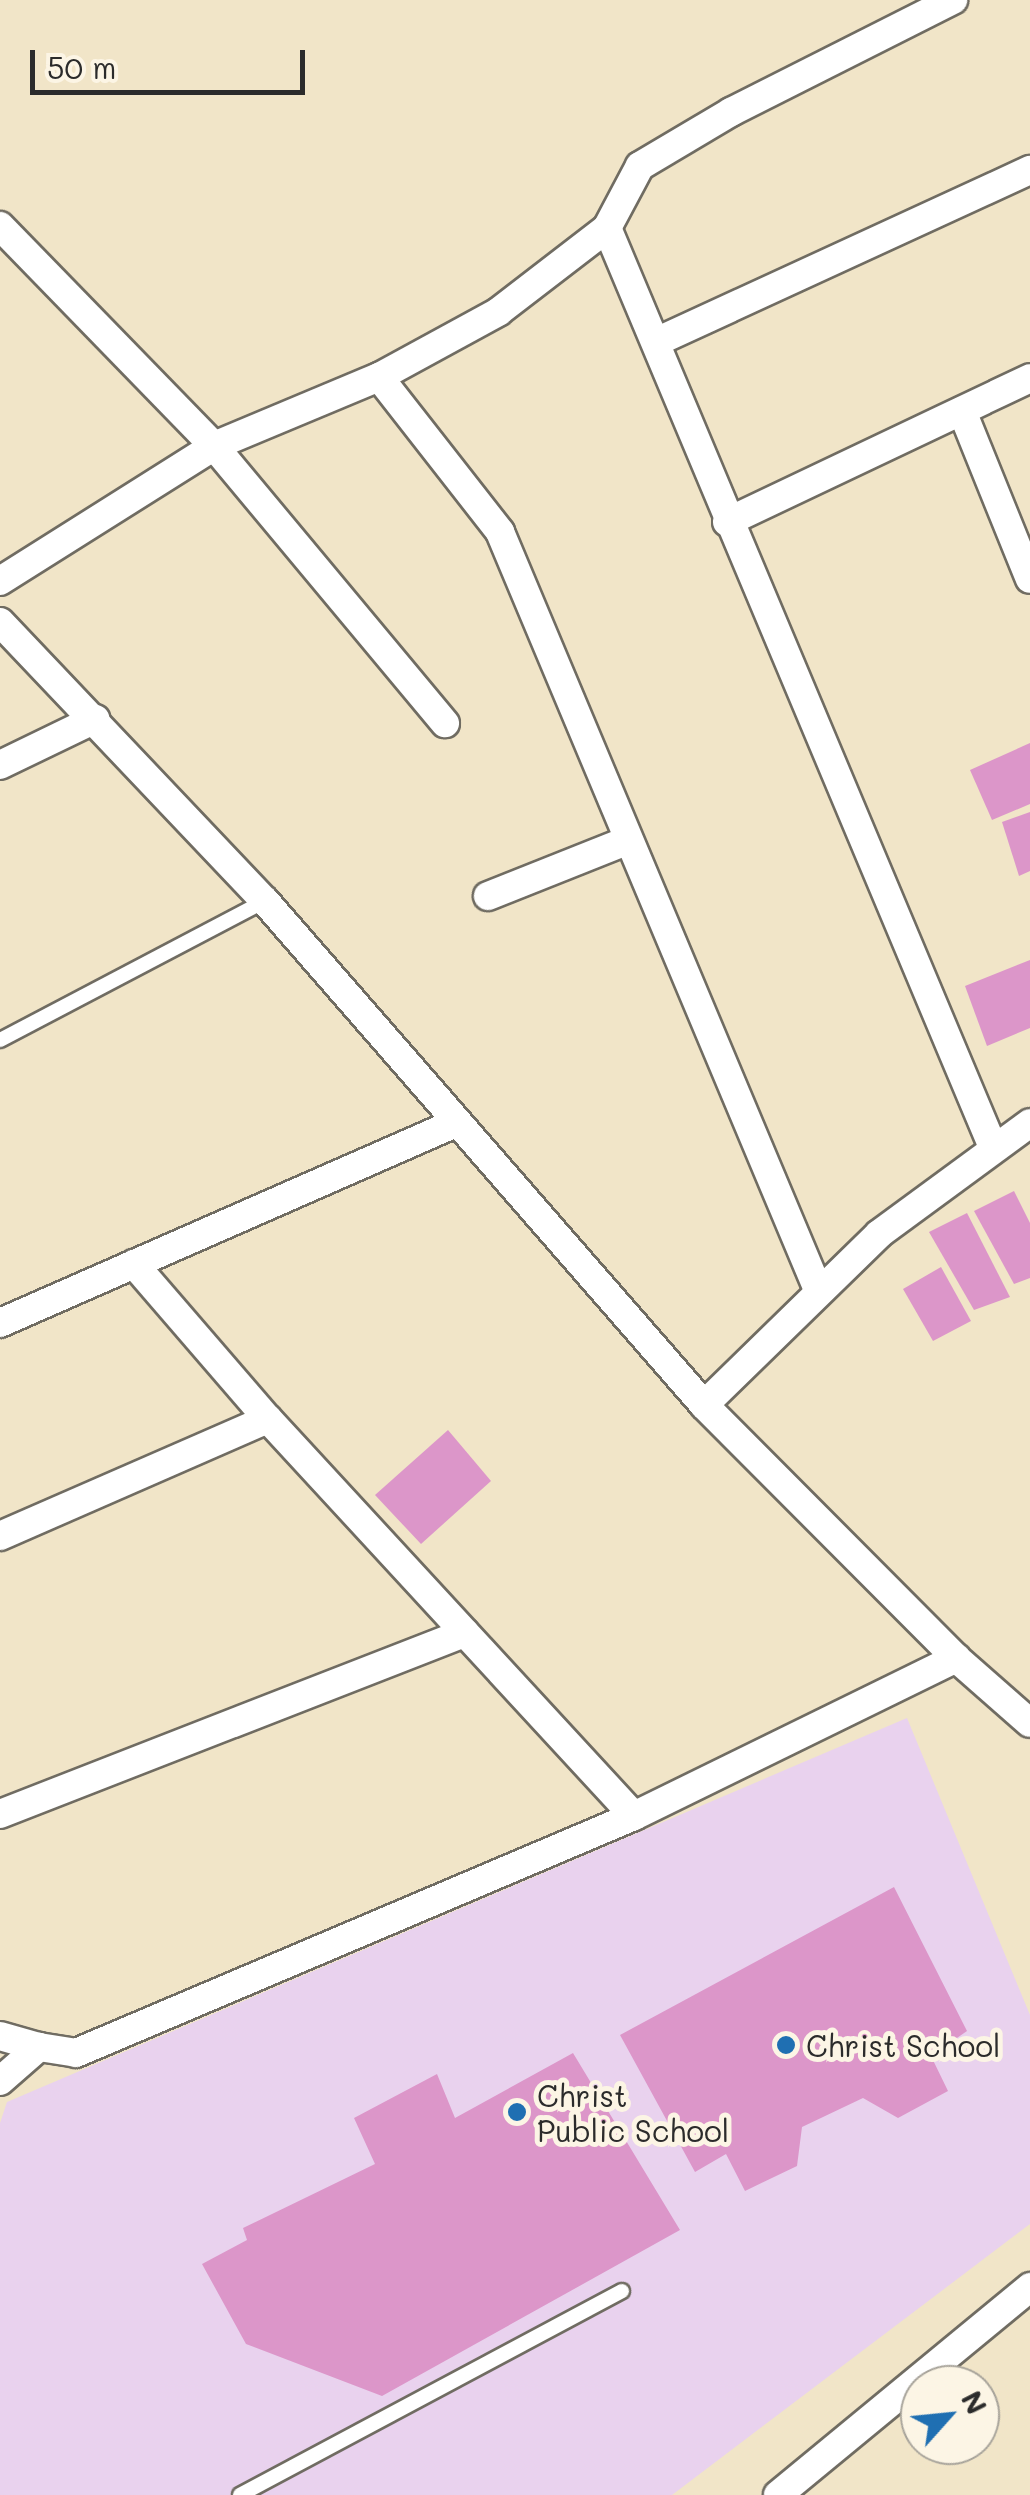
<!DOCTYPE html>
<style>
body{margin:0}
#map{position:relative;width:1030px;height:2495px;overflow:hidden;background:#f1e5c8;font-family:Mali,sans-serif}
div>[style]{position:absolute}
.built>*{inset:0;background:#e9d2ee}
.building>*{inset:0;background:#dc96c9}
.roads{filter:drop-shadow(2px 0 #706c62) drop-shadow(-2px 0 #706c62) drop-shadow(0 2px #706c62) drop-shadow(0 -2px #706c62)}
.service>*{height:14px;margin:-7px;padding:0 7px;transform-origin:7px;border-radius:7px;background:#fff}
.minor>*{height:28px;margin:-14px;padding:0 14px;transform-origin:14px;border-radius:14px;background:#fff}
.dots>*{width:28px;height:28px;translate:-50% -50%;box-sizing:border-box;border:5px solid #fcf5e5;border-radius:50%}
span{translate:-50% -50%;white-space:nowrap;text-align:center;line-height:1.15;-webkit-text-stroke:10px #fcf5e5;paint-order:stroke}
.poi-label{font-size:30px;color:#2b2b2b}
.left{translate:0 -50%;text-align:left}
.north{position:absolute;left:900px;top:2365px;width:100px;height:100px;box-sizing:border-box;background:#fcf5e5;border:2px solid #a8a49b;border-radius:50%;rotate:63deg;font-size:28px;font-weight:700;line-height:40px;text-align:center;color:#2b2b2b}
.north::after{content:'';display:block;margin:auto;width:35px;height:45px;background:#1f6fb2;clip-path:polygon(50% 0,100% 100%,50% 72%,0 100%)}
.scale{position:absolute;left:30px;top:50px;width:275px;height:45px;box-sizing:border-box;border:5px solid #2b2b2b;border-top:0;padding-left:12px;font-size:30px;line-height:35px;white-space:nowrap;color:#2b2b2b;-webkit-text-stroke:8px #fcf5e5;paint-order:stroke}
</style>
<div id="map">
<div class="built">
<div style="clip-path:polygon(907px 1718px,1030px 2015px,1030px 2224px,672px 2495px,0 2495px,0 2123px,7px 2102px)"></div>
</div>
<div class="building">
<div style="clip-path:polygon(1030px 743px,1030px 804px,992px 820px,970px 770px)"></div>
<div style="clip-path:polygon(1030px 812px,1030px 871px,1019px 876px,1002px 822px)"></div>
<div style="clip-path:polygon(1030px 960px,1030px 1028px,987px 1046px,965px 986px)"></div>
<div style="clip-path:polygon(1014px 1191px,1030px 1223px,1030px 1278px,1014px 1284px,974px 1211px)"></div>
<div style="clip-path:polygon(967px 1213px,1010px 1297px,974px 1310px,929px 1232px)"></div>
<div style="clip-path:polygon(941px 1267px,971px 1321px,933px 1341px,903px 1289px)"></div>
<div style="clip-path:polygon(448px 1430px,491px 1481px,421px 1544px,375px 1495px)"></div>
<div style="clip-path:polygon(894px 1887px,967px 2031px,931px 2056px,948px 2091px,898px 2118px,863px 2098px,802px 2127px,797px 2166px,745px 2191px,726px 2154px,695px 2172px,620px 2035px)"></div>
<div style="clip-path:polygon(573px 2053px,680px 2230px,382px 2396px,246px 2344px,202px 2264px,247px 2240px,243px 2228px,375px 2164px,354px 2118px,437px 2074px,455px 2118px)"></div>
</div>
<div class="roads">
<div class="service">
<div style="left:0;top:1040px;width:299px;rotate:-27.7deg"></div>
<div style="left:240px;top:2495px;width:433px;rotate:-28.1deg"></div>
</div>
<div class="minor">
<div style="left:0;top:226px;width:307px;rotate:45.8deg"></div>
<div style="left:214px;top:446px;width:361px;rotate:50.2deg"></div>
<div style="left:607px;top:228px;width:997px;rotate:67.22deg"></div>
<div style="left:656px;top:342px;width:412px;rotate:-24.7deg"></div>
<div style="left:379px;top:377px;width:197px;rotate:52deg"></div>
<div style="left:500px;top:532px;width:824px;rotate:67.23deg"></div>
<div style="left:962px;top:411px;width:181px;rotate:68deg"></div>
<div style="left:727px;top:522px;width:335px;rotate:-25.4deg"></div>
<div style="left:0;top:581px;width:253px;rotate:-32.2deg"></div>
<div style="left:214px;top:446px;width:179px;rotate:-22.7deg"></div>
<div style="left:379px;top:377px;width:136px;rotate:-28.6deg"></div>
<div style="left:498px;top:312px;width:138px;rotate:-37.6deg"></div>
<div style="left:607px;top:228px;width:70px;rotate:-62deg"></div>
<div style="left:640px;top:166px;width:106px;rotate:-30.7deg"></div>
<div style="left:731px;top:112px;width:249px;rotate:-26.8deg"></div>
<div style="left:0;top:622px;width:385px;rotate:46.5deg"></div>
<div style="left:265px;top:901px;width:668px;rotate:48.94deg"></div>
<div style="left:704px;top:1405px;width:357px;rotate:45.1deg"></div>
<div style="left:956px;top:1658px;width:98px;rotate:41.3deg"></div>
<div style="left:0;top:765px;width:106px;rotate:-25.8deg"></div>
<div style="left:488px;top:896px;width:149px;rotate:-21.7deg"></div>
<div style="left:134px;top:1264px;width:205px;rotate:49.2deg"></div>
<div style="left:268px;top:1419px;width:540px;rotate:47.33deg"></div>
<div style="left:0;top:1323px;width:495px;rotate:-23.7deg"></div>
<div style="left:704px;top:1405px;width:245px;rotate:-44.3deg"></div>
<div style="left:879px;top:1234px;width:187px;rotate:-36.3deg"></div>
<div style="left:0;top:1536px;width:292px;rotate:-23.6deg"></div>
<div style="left:0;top:1814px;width:499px;rotate:-21.3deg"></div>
<div style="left:0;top:2036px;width:41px;rotate:15.8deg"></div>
<div style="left:0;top:2081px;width:52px;rotate:-41.1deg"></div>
<div style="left:39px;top:2047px;width:37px;rotate:9deg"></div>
<div style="left:76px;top:2053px;width:606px;rotate:-23.01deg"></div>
<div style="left:634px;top:1816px;width:359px;rotate:-26.1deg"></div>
<div style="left:778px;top:2495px;width:327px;rotate:-39.5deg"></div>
</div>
</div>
<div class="dots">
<div style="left:786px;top:2045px;background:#1f6fb2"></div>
<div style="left:517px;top:2112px;background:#1f6fb2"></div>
</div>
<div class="poi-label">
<span class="left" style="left:806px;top:2045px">Christ School</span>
<span class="left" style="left:537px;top:2112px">Christ<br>Public School</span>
</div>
<div class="north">N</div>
<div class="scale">50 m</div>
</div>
